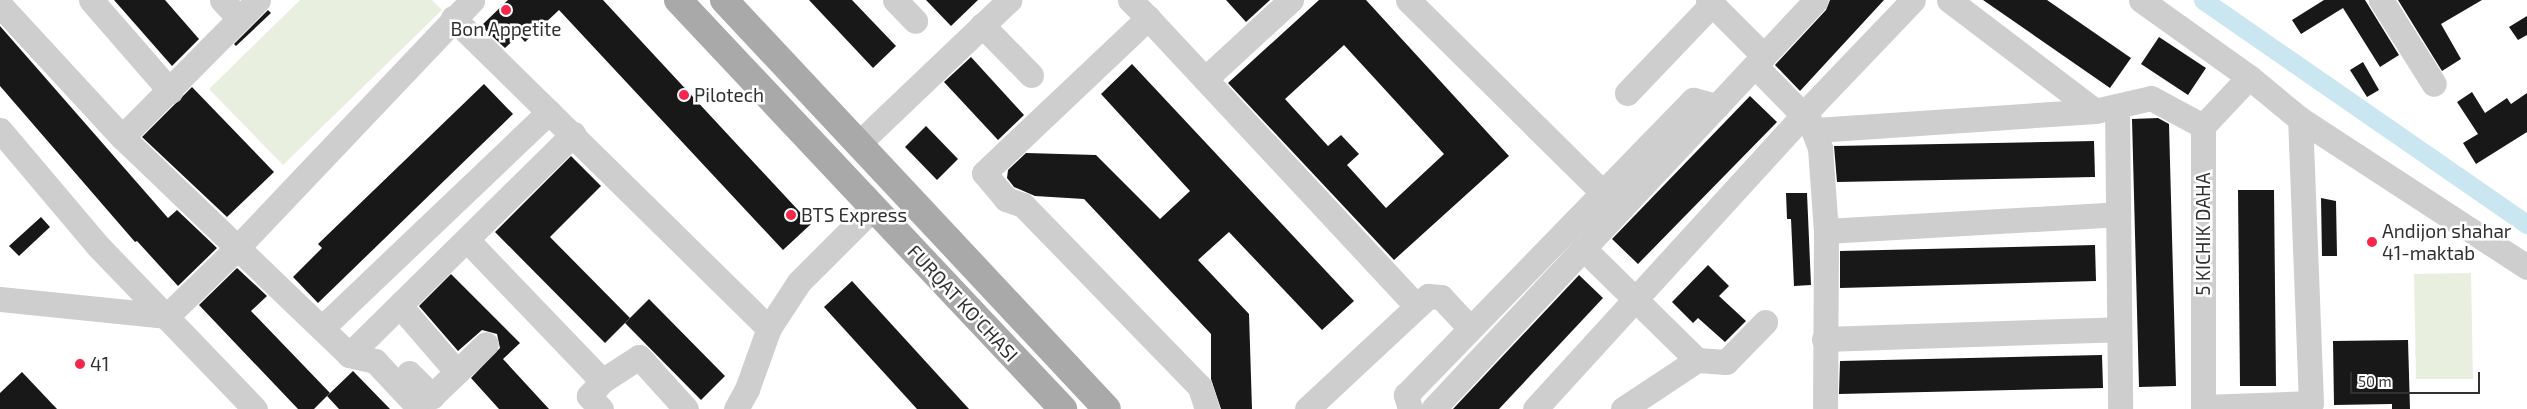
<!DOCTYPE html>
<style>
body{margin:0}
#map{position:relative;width:2527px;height:409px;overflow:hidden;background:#fff;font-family:"Exo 2",sans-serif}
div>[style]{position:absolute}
.green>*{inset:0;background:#e9efdf}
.canal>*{height:19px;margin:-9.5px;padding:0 9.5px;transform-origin:9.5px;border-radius:9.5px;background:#cae6f0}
.building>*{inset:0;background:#181818}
.minor>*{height:25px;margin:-12.5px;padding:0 12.5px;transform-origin:12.5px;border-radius:12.5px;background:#cecece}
.major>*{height:28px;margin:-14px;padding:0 14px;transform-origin:14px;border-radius:14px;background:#a9a9a9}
.dots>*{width:14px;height:14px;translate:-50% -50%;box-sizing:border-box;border:2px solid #fff;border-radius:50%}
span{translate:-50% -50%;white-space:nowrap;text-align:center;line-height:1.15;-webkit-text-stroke:5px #fff;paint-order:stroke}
.poi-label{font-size:19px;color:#313131}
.left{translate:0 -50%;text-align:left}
.street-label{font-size:19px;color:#313131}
.scale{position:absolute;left:2350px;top:372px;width:130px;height:22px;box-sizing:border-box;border:2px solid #313131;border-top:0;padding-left:6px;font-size:15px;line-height:18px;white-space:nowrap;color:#313131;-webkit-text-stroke:4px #fff;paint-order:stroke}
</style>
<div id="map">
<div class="green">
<div style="clip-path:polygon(300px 0,432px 0,442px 10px,283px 165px,209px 89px)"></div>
<div style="clip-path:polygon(2471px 273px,2473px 379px,2416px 379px,2414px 274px)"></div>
</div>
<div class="canal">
<div style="left:2203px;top:0;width:394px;rotate:34.7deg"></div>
</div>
<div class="building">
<div style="clip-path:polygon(114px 0,165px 0,199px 39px,172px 66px)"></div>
<div style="clip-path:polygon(508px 0,603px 0,811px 224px,783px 250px,559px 10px,525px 42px,519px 35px,505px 48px,481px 26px)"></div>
<div style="clip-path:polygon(809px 0,852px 0,896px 46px,873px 68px)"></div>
<div style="clip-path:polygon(926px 0,978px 0,951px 26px)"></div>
<div style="clip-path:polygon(1226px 0,1270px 0,1246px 22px)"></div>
<div style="clip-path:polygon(evenodd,1319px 0,1366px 0,1509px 156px,1394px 260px,1228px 83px,1319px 0,1344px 45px,1444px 154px,1386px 208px,1347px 165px,1359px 154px,1341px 135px,1328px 146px,1285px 99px,1344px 45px)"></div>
<div style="clip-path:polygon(1830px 0,1884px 0,1800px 91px,1775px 65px,1826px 10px)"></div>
<div style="clip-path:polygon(1983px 0,2047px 0,2131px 58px,2110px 88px)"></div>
<div style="clip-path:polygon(2324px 0,2365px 0,2399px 55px,2380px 67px,2343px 8px,2301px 34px,2292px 20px)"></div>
<div style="clip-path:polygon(2398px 0,2482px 0,2441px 24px,2461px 59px,2442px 71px)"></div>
<div style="clip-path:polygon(268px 10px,271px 13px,236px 46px,234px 44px)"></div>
<div style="clip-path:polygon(2527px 16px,2527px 35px,2518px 40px,2509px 27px)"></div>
<div style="clip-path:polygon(0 26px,168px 218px,177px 210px,217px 248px,178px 286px,137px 241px,135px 242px,0 86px)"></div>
<div style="clip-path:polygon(2159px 37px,2206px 68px,2188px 95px,2141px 64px)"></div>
<div style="clip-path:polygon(971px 57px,1024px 115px,998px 140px,944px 82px)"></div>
<div style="clip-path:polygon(2363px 62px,2379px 90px,2367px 97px,2350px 70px)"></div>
<div style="clip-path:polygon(1132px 64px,1354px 301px,1322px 330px,1229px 232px,1198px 260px,1249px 314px,1252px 409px,1221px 409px,1211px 379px,1211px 334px,1084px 199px,1035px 196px,1014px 187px,1007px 178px,1008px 170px,1026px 153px,1096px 155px,1160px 219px,1190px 191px,1101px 94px)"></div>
<div style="clip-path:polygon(484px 84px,513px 114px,318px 303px,293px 277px,322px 248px,318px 244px)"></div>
<div style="clip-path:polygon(192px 87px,274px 172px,227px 217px,142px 137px)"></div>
<div style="clip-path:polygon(2472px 92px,2485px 113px,2507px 98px,2511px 104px,2527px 93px,2527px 132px,2476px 164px,2463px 143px,2478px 134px,2457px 102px)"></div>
<div style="clip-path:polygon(1750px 96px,1777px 122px,1638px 264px,1612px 239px)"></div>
<div style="clip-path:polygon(2158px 118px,2169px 124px,2176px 386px,2139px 387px,2132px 119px)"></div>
<div style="clip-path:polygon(926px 126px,958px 159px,937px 180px,905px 147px)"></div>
<div style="clip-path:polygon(2094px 141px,2095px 177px,1837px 182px,1834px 146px)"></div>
<div style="clip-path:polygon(571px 156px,601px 186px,550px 237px,630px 318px,605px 343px,495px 232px)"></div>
<div style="clip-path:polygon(2238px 190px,2274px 190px,2276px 386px,2240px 386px)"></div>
<div style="clip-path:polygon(1786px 193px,1807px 193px,1811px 285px,1794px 286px,1791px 219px,1787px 219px)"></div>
<div style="clip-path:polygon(2321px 198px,2336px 201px,2337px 256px,2322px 256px)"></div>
<div style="clip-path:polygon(41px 217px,50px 227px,19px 256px,9px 246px)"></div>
<div style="clip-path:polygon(2095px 245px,2096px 281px,1840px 288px,1840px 251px)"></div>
<div style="clip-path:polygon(1708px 265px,1729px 286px,1719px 296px,1746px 321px,1725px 342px,1698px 318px,1693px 323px,1672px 302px)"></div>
<div style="clip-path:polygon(237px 268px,267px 296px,251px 311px,330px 393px,314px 409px,298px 409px,199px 305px)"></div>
<div style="clip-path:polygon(451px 274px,520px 343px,503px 359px,549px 409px,499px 409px,471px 378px,500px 348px,497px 334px,482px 330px,458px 351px,419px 306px)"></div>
<div style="clip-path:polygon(1579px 275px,1603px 298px,1499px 409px,1453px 409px)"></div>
<div style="clip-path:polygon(852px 281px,969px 409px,917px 409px,824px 307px)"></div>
<div style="clip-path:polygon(649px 299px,725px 376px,701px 400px,625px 323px)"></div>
<div style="clip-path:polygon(2408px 340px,2410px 409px,2392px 409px,2392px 404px,2334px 405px,2333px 341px)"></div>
<div style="clip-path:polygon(2102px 355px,2103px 388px,1839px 394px,1840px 361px)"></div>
<div style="clip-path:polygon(353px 371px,390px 409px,339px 409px,327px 396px)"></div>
<div style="clip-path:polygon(22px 372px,57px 409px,0 409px,0 393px)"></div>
</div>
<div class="minor">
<div style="left:91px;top:0;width:121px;rotate:49deg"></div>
<div style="left:222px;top:0;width:25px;rotate:47deg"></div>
<div style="left:258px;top:0;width:193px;rotate:134.8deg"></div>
<div style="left:122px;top:137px;width:315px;rotate:43.8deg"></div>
<div style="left:349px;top:355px;width:315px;rotate:-44.6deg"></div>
<div style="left:895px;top:0;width:29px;rotate:46deg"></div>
<div style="left:1130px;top:0;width:25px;rotate:45deg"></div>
<div style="left:1408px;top:0;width:290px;rotate:44.7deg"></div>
<div style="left:1708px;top:0;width:79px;rotate:45deg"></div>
<div style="left:1949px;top:0;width:183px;rotate:37.2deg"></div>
<div style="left:2095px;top:111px;width:57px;rotate:-13.1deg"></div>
<div style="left:2151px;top:98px;width:59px;rotate:28.3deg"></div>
<div style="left:2141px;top:0;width:133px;rotate:35.5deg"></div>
<div style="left:2249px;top:77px;width:66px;rotate:39.5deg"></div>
<div style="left:2300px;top:119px;width:271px;rotate:33.1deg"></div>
<div style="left:2381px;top:0;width:99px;rotate:57.8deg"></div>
<div style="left:0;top:5px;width:180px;rotate:47.3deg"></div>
<div style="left:453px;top:18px;width:443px;rotate:44.5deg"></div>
<div style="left:982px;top:25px;width:70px;rotate:45.6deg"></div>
<div style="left:1755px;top:66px;width:78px;rotate:45.5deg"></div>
<div style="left:1810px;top:122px;width:28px;rotate:69deg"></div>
<div style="left:1820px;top:148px;width:83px;rotate:85.9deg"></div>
<div style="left:1826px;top:231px;width:178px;rotate:90.3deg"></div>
<div style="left:1205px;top:79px;width:117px;rotate:-42.6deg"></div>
<div style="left:1627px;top:93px;width:123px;rotate:-46.3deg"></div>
<div style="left:2117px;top:106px;width:303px;rotate:89.4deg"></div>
<div style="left:0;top:130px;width:153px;rotate:49.8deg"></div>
<div style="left:99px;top:247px;width:225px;rotate:46.1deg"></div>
<div style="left:1816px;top:130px;width:280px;rotate:-3.9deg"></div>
<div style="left:858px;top:144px;width:209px;rotate:-43.6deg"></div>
<div style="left:1826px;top:231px;width:292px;rotate:-3.3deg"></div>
<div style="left:467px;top:240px;width:195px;rotate:46.2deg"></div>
<div style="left:1583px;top:248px;width:160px;rotate:44.5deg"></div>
<div style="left:0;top:299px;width:168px;rotate:5.8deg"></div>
<div style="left:167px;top:316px;width:99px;rotate:-44.2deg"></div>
<div style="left:238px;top:247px;width:340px;rotate:-46.5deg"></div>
<div style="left:400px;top:306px;width:87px;rotate:49.2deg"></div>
<div style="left:457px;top:372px;width:40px;rotate:-44deg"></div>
<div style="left:323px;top:327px;width:312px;rotate:-43.6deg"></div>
<div style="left:1824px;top:339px;width:295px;rotate:-1.9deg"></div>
<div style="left:349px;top:355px;width:27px;rotate:13deg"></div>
<div style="left:375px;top:361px;width:66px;rotate:46.8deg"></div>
<div style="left:409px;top:373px;width:33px;rotate:45deg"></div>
<div style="left:432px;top:396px;width:35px;rotate:-44deg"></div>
<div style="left:2203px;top:407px;width:108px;rotate:-2.1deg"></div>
<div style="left:2311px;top:403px;width:284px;rotate:-92.2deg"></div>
<div style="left:601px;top:409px;width:18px;rotate:-133deg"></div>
<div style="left:589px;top:396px;width:20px;rotate:-49deg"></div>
<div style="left:602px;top:381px;width:44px;rotate:-33deg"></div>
<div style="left:639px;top:357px;width:70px;rotate:47.9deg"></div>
<div style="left:736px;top:409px;width:23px;rotate:-61deg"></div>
<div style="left:747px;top:389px;width:65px;rotate:-70.2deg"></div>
<div style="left:769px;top:328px;width:55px;rotate:-56.9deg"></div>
<div style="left:799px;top:282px;width:105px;rotate:-45deg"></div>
<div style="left:1207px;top:409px;width:23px;rotate:-108deg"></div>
<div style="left:1200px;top:387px;width:254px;rotate:-134.2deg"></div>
<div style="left:1023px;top:205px;width:18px;rotate:-161deg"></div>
<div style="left:1006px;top:199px;width:34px;rotate:-130deg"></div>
<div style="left:984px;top:173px;width:226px;rotate:-43.4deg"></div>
<div style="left:1148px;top:18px;width:394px;rotate:47deg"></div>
<div style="left:1307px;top:409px;width:166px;rotate:-43deg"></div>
<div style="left:1428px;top:296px;width:13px;rotate:4deg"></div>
<div style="left:1441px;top:297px;width:42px;rotate:46.9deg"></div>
<div style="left:1410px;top:409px;width:15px;rotate:-106deg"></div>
<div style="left:1406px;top:395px;width:412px;rotate:-45.8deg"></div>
<div style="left:1693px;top:100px;width:25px;rotate:14deg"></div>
<div style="left:1433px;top:409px;width:560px;rotate:-46.88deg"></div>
<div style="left:1535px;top:409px;width:398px;rotate:-47.6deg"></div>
<div style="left:1803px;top:115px;width:159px;rotate:-46.3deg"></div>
<div style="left:1623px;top:409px;width:89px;rotate:-33.5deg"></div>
<div style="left:1697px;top:360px;width:29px;rotate:4deg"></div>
<div style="left:1726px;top:362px;width:56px;rotate:-45.7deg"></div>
<div style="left:2203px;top:409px;width:283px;rotate:-90deg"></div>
<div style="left:2203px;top:126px;width:67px;rotate:-46.8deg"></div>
</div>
<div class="major">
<div style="left:678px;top:0;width:562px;rotate:46.73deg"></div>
<div style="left:724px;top:0;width:560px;rotate:46.88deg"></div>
</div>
<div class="dots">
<div style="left:506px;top:10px;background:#f6264c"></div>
<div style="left:684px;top:95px;background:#f6264c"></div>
<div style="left:791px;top:215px;background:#f6264c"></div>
<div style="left:2372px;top:242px;background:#f6264c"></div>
<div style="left:80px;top:364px;background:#f6264c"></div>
</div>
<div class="poi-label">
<span style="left:506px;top:29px">Bon Appetite</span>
<span class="left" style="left:694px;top:95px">Pilotech</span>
<span class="left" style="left:801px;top:215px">BTS Express</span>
<span class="left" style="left:2382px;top:242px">Andijon shahar<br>41-maktab</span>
<span class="left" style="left:90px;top:364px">41</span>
</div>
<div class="street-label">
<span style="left:2203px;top:234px;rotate:-90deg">5 KICHIK DAHA</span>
<span style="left:963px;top:303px;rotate:47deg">FURQAT KO'CHASI</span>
</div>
<div class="scale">50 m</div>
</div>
